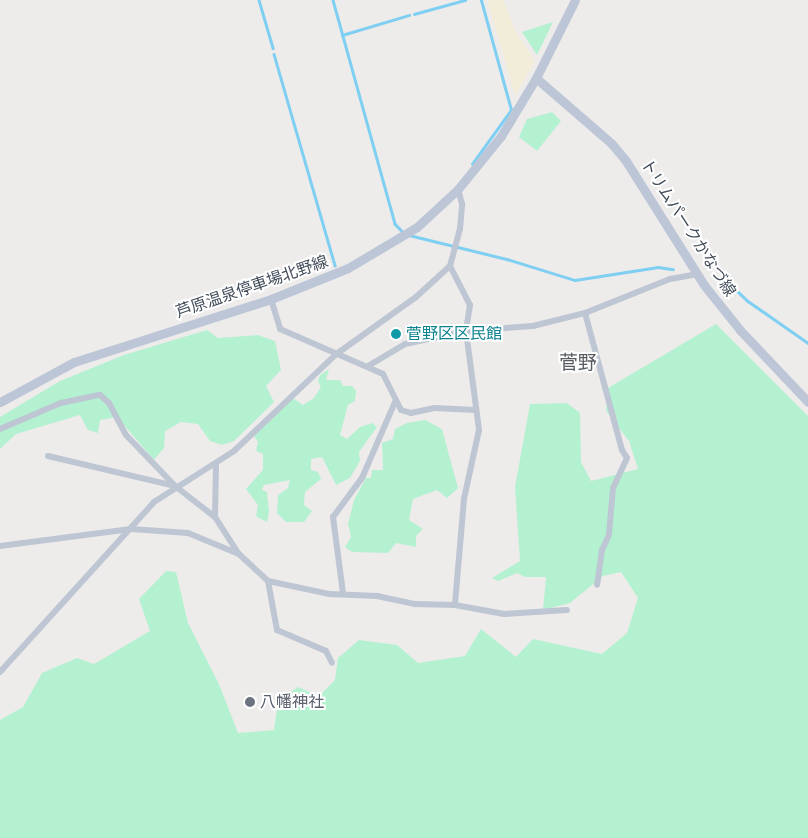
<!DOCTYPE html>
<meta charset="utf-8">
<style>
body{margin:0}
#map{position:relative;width:808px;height:838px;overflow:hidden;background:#eeebeb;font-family:Rubik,"Noto Sans JP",sans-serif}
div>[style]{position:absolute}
.green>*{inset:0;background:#b4f1d1}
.sand>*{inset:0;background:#f2edd9}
.stream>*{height:2.5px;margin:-1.25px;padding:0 1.25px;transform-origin:1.25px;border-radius:1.25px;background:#7ecff2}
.minor>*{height:6px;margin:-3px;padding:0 3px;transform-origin:3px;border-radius:3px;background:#bdc6d2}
.secondary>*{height:9px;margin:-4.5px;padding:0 4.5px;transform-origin:4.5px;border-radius:4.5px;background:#bcc6d7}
.dots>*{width:14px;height:14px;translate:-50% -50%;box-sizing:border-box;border:2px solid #fff;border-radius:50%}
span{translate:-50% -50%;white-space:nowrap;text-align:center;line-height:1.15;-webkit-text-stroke:4px #fff;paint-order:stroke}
.street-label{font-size:16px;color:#434d5a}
.culture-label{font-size:16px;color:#0d838f}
.left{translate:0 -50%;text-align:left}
.worship-label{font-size:16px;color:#5b616d}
.quarter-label{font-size:19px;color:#585b61}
</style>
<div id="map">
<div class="green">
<div style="clip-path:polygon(553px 22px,537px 55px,522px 32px)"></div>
<div style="clip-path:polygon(552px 112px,561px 121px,537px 151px,519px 137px,527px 119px)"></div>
<div style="clip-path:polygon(716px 324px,808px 416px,808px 838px,0 838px,0 720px,23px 707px,42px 673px,77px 658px,94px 664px,150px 631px,139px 599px,166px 571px,176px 572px,188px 623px,219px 684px,238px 733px,274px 730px,278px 701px,298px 687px,319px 696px,335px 680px,338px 658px,359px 640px,397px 645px,418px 663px,465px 656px,481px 629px,516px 657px,533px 639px,602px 654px,627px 633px,638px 598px,621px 572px,603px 576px,570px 603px,543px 610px,546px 577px,525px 577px,517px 573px,498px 581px,492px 578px,520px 561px,515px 487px,530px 404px,567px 403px,580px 413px,581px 462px,591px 481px,638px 469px,629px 441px,606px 411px,608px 388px)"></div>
<div style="clip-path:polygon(207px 330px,218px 338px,258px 335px,275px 341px,281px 370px,266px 386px,274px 402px,234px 441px,222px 445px,210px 441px,198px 424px,181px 422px,165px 431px,164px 448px,154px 460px,117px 417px,100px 420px,98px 433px,88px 430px,80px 415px,16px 434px,0 449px,0 417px,60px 381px,124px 355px)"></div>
<div style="clip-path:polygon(329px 369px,326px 380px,340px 380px,343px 386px,352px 386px,356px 391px,355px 401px,348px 405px,340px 435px,347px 439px,360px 427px,372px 423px,377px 427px,359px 452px,360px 461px,350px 478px,336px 485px,322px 457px,311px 459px,311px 470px,318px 472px,321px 479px,305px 492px,304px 505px,312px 511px,304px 522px,286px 522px,277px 513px,278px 495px,288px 488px,290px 480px,264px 485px,262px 490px,267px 492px,269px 512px,267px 522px,259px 518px,256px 516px,258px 505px,246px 489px,263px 470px,263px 454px,256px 451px,258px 442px,254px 436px,293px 398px,303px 405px,314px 398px,321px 387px,318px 381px,320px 375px)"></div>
<div style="clip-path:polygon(425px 420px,442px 429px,458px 488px,447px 498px,437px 490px,413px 499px,409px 520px,423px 529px,416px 536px,416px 547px,396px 543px,388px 553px,352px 552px,345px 547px,351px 537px,348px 524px,354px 500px,366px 478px,371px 478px,372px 470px,383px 470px,382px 443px,393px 439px,395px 429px,407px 423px)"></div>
</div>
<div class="sand">
<div style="clip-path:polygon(487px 0,503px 0,516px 32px,535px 61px,515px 96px)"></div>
</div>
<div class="stream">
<div style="left:259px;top:0;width:50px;rotate:73.7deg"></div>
<div style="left:333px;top:0;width:232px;rotate:74.5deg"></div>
<div style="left:395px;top:224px;width:13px;rotate:45deg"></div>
<div style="left:414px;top:14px;width:53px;rotate:-15.4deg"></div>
<div style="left:342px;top:35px;width:70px;rotate:-16.6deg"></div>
<div style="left:274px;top:54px;width:220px;rotate:73.9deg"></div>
<div style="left:472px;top:164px;width:67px;rotate:-54.2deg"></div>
<div style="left:511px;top:110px;width:114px;rotate:-105.3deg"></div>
<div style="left:409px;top:235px;width:101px;rotate:13.8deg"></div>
<div style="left:507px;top:259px;width:71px;rotate:17.2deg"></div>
<div style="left:575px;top:280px;width:84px;rotate:-8.9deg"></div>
<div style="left:658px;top:267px;width:15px;rotate:8deg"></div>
<div style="left:727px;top:281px;width:29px;rotate:44deg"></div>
<div style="left:748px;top:301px;width:73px;rotate:35deg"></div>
</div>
<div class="minor">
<div style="left:450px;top:266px;width:44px;rotate:62.9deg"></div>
<div style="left:470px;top:305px;width:26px;rotate:99deg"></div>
<div style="left:466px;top:331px;width:100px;rotate:82.5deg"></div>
<div style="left:479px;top:430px;width:71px;rotate:102.3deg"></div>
<div style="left:464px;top:499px;width:106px;rotate:94.9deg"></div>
<div style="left:271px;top:299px;width:31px;rotate:73deg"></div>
<div style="left:280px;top:329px;width:112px;rotate:23.6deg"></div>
<div style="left:383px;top:374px;width:40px;rotate:63.4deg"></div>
<div style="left:401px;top:410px;width:10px;rotate:17deg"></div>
<div style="left:411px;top:413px;width:24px;rotate:-12deg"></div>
<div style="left:434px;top:408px;width:42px;rotate:2.7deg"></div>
<div style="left:585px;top:313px;width:142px;rotate:74.9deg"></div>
<div style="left:622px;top:450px;width:9px;rotate:58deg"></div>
<div style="left:627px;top:458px;width:33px;rotate:115deg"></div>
<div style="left:613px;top:488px;width:47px;rotate:94.9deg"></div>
<div style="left:609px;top:535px;width:17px;rotate:115deg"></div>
<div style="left:602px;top:550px;width:35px;rotate:98deg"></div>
<div style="left:368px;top:366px;width:43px;rotate:-30.7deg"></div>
<div style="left:405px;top:344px;width:62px;rotate:-12deg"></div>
<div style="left:466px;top:331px;width:67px;rotate:-4.3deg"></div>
<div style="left:533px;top:326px;width:54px;rotate:-14deg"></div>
<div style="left:585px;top:313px;width:92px;rotate:-21.8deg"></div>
<div style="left:670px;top:279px;width:27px;rotate:-10deg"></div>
<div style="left:0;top:429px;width:66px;rotate:-23.1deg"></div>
<div style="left:61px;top:403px;width:40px;rotate:-12deg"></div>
<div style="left:100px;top:395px;width:12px;rotate:42deg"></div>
<div style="left:109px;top:403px;width:36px;rotate:62deg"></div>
<div style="left:126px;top:435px;width:71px;rotate:46.1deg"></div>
<div style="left:48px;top:456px;width:130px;rotate:13.3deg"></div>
<div style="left:175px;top:486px;width:51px;rotate:37.8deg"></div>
<div style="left:215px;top:517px;width:43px;rotate:57.4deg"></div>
<div style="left:215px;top:517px;width:54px;rotate:-88.9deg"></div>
<div style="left:0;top:546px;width:132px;rotate:-7.4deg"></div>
<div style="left:131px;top:529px;width:57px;rotate:4deg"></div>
<div style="left:188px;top:533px;width:55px;rotate:22.4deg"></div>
<div style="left:239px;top:554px;width:40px;rotate:43deg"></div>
<div style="left:268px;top:581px;width:62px;rotate:12deg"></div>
<div style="left:329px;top:594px;width:48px;rotate:2.4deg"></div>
<div style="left:377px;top:596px;width:39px;rotate:12deg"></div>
<div style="left:415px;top:604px;width:40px;rotate:1.4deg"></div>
<div style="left:455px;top:605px;width:50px;rotate:10.4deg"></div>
<div style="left:504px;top:614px;width:63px;rotate:-3.6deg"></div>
<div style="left:268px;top:581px;width:50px;rotate:79.6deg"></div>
<div style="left:277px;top:630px;width:53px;rotate:23.2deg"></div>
<div style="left:326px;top:651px;width:13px;rotate:63deg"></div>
<div style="left:343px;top:593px;width:77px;rotate:-97.5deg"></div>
<div style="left:333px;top:517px;width:49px;rotate:-53.4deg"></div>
<div style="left:362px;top:478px;width:83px;rotate:-66.5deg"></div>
<div style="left:0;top:672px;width:229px;rotate:-47.8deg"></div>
<div style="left:154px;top:502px;width:95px;rotate:-32.5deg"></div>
<div style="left:234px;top:451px;width:139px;rotate:-43.5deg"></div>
<div style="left:335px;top:355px;width:100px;rotate:-35.6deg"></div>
<div style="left:416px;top:297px;width:46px;rotate:-42.4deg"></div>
<div style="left:450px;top:266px;width:38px;rotate:-75deg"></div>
<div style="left:460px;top:229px;width:25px;rotate:-85deg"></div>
<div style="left:462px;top:204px;width:16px;rotate:-105deg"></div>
</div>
<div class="secondary">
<div style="left:536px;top:78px;width:99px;rotate:40.9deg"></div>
<div style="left:611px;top:143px;width:23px;rotate:50deg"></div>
<div style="left:626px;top:161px;width:146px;rotate:57.8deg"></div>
<div style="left:704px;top:285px;width:58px;rotate:51.3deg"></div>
<div style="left:740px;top:330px;width:99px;rotate:46.6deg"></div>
<div style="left:0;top:402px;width:84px;rotate:-28.4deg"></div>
<div style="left:74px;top:362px;width:207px;rotate:-17.7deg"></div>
<div style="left:271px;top:299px;width:83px;rotate:-21.9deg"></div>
<div style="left:348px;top:268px;width:80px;rotate:-30.7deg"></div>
<div style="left:417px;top:227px;width:56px;rotate:-42.8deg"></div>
<div style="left:458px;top:189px;width:68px;rotate:-50.9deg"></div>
<div style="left:501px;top:136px;width:68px;rotate:-58.9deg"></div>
<div style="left:536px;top:78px;width:87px;rotate:-63.4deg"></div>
</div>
<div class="dots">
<div style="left:396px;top:334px;background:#0f9aa8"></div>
<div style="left:250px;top:702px;background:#6b7280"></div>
</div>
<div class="street-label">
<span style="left:688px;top:228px;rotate:57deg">トリムパークかなづ線</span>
<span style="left:252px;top:287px;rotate:-19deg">芦原温泉停車場北野線</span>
</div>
<div class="culture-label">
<span class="left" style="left:406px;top:334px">菅野区区民館</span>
</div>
<div class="worship-label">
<span class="left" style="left:260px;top:702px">八幡神社</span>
</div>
<div class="quarter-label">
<span style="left:578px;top:363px">菅野</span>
</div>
</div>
